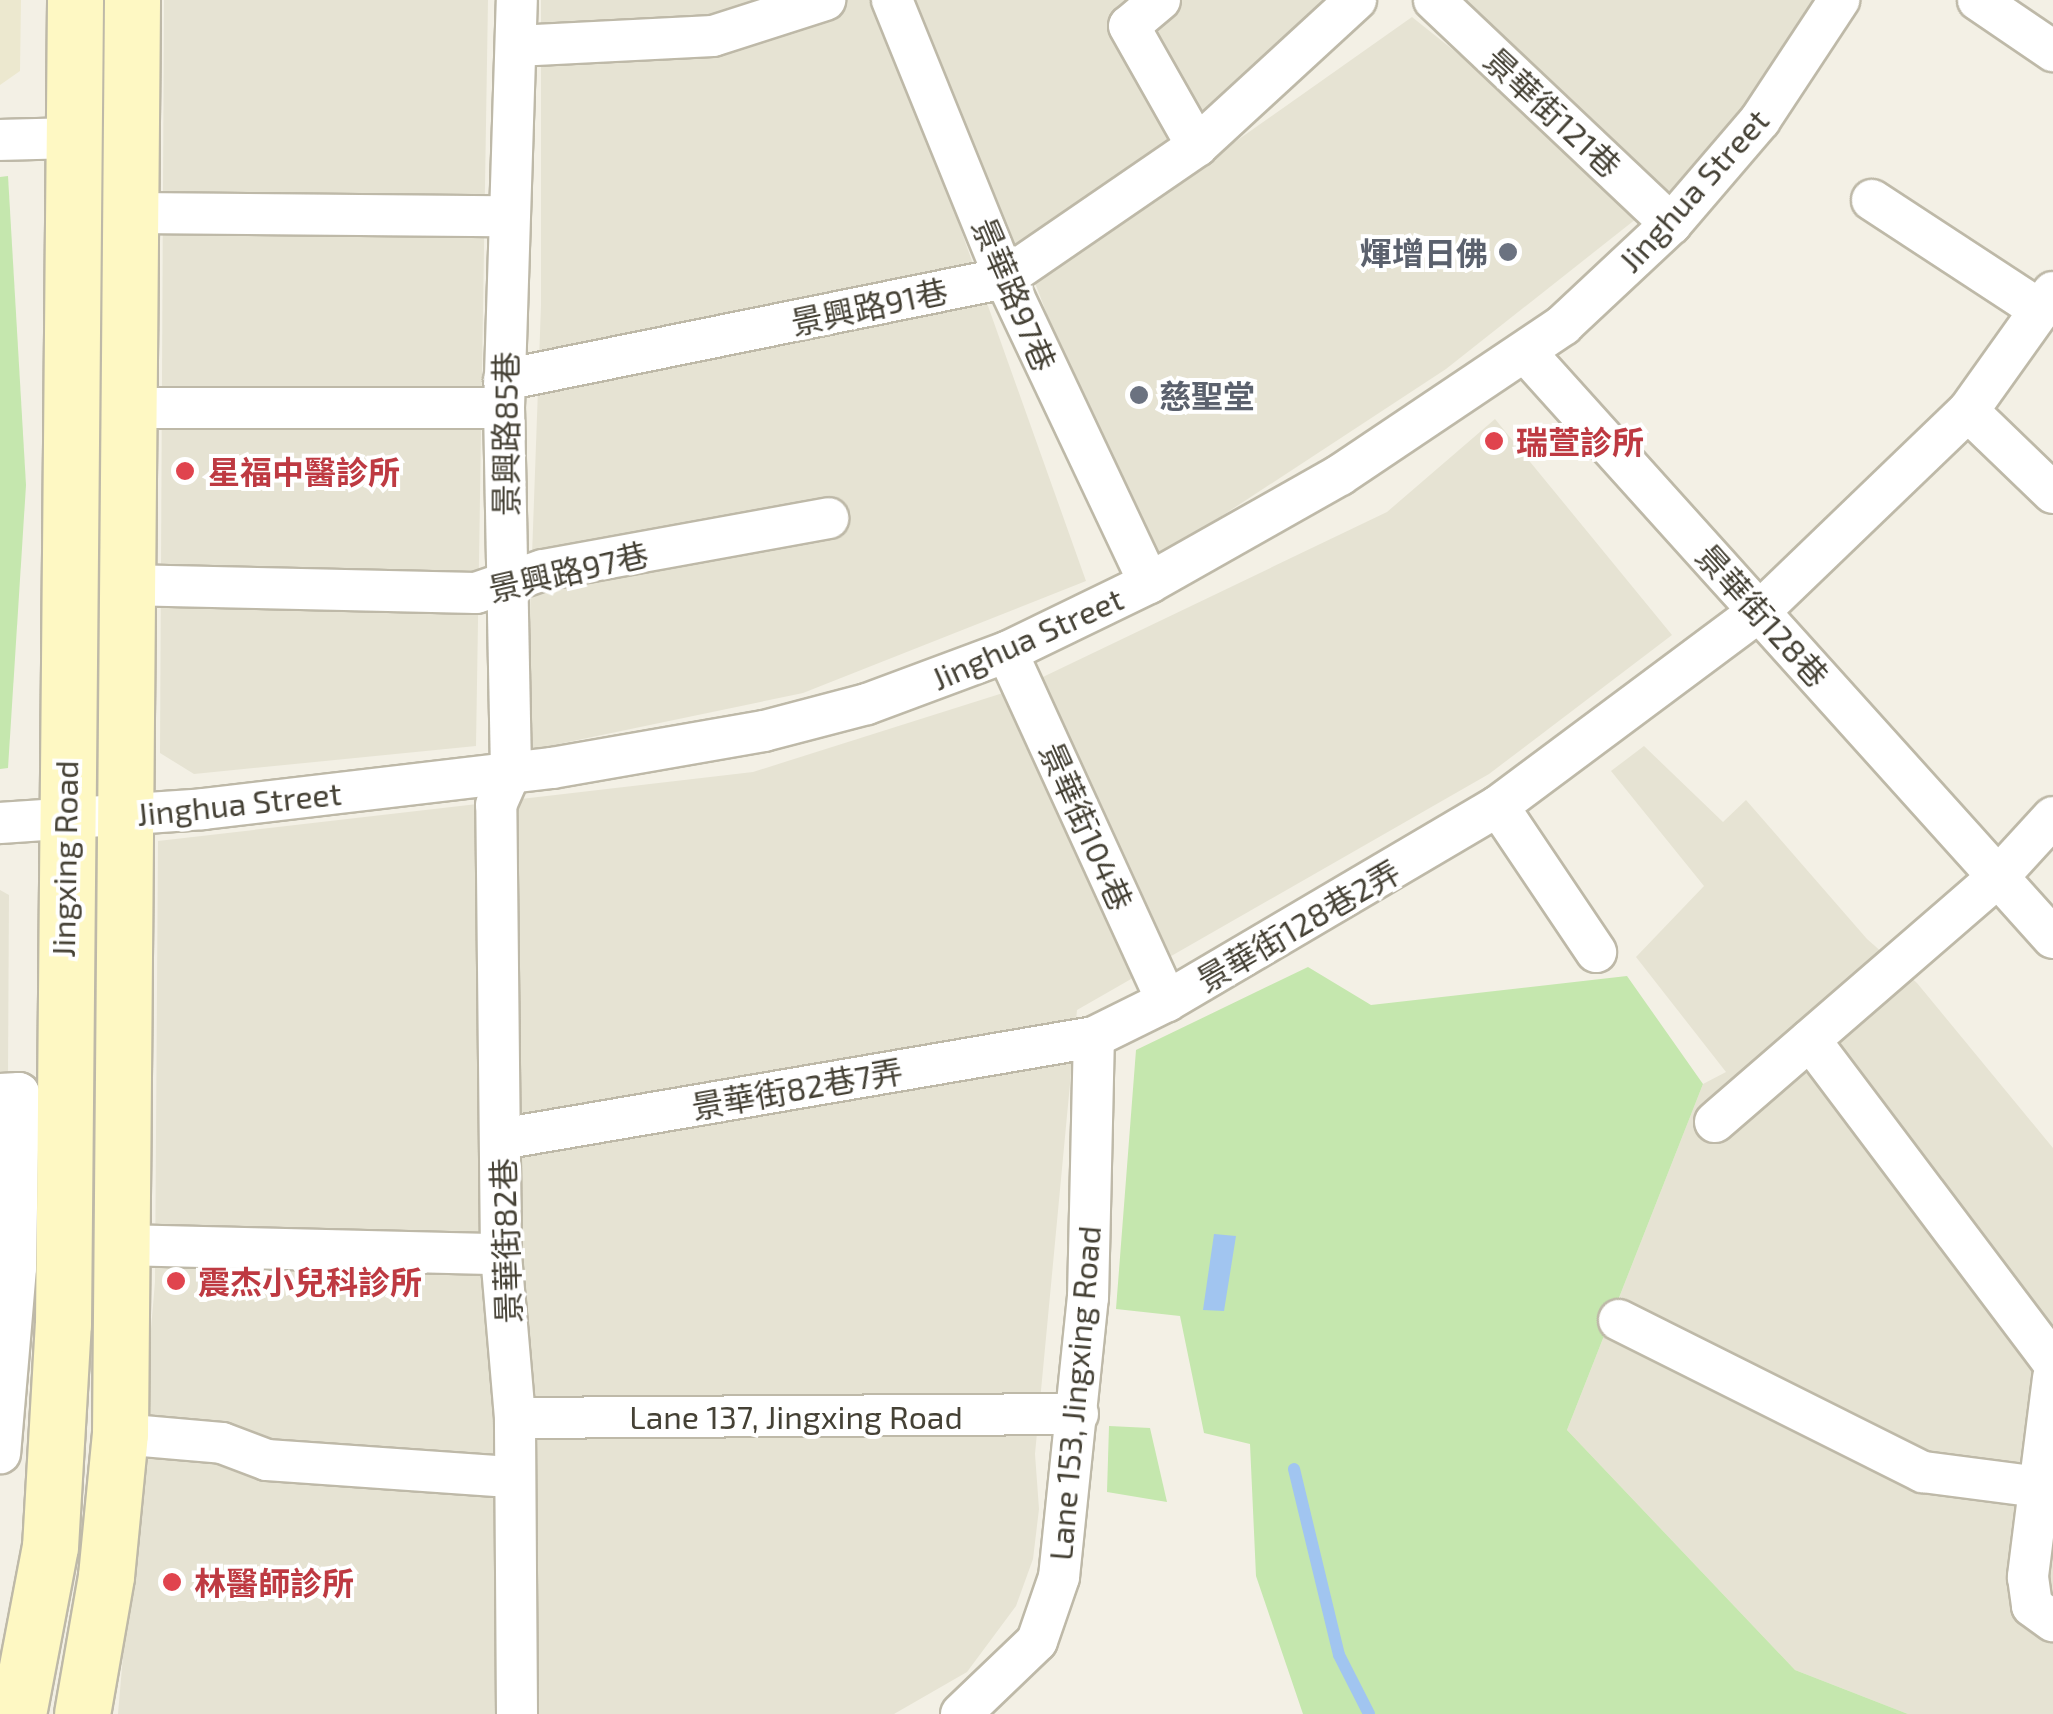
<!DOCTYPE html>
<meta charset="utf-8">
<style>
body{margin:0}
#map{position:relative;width:2053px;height:1714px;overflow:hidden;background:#f3f0e5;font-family:"Exo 2","Noto Sans TC",sans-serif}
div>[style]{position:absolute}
.residential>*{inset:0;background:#e6e3d3}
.education>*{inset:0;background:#ece8cf}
.green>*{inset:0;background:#c5e7ae}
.water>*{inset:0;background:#a1c5f0}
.stream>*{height:12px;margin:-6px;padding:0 6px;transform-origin:6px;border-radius:6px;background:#a1c5f0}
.roads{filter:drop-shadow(2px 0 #beb9a8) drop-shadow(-2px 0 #beb9a8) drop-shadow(0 2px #beb9a8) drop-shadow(0 -2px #beb9a8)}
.street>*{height:40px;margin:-20px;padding:0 20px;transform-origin:20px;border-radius:20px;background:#fff}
.secondary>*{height:55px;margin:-27.5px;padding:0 27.5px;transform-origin:27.5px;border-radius:27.5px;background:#fef8c3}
.dots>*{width:28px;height:28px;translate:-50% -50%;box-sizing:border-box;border:5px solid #fff;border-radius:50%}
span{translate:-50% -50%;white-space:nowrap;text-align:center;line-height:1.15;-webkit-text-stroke:8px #fff;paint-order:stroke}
.street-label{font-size:32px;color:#454135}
.worship-label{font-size:32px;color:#5b616d;font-weight:700}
.right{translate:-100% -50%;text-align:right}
.left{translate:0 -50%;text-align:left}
.health-label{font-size:32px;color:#be3a42;font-weight:700}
</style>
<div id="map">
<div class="residential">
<div style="clip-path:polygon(164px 0,488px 0,476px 746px,194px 774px,160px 753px)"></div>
<div style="clip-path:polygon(541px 0,879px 0,1086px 581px,803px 693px,525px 751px,541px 305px)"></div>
<div style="clip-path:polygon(898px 0,1357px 0,1191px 131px,1010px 248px)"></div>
<div style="clip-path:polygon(1459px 0,1817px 0,1776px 68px,1672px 197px)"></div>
<div style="clip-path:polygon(1412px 17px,1558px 134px,1641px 215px,1446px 369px,1144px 567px,1035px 283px)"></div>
<div style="clip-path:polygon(1495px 419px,1672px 635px,1489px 774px,1077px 1010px,1035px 1454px,1039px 1509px,1033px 1559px,1016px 1606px,967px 1672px,894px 1714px,118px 1714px,155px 1282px,158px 841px,753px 772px,1022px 687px,1387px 512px)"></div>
<div style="clip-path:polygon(1644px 746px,1723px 822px,1746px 800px,1867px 939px,1917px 983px,2053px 1148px,2053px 1714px,1908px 1714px,1795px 1670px,1567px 1430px,1703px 1084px,1726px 1072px,1636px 957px,1704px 886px,1611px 771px)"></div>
<div style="clip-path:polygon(0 890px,9px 895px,8px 1077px,0 1077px)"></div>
</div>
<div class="education">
<div style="clip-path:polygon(0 0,21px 0,20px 71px,0 85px)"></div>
</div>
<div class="green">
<div style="clip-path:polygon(8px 176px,26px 485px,8px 768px,0 769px,0 177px)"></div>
<div style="clip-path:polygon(1308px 967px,1371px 1005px,1627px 976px,1703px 1084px,1567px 1430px,1795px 1670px,1908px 1714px,1303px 1714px,1256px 1576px,1250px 1444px,1204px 1433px,1180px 1316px,1116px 1309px,1136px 1050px)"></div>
<div style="clip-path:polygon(1109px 1426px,1150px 1428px,1167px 1502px,1107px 1492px)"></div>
</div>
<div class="water">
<div style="clip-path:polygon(1214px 1234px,1236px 1236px,1224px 1311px,1203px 1310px)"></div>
</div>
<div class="stream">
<div style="left:1294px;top:1469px;width:191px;rotate:76.4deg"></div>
<div style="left:1339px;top:1655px;width:66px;rotate:63deg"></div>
</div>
<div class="roads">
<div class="street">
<div style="left:892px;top:0;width:300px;rotate:67.9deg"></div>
<div style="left:1005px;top:278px;width:337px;rotate:64.7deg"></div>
<div style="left:1160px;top:0;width:40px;rotate:140deg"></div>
<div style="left:1129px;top:26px;width:138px;rotate:60.5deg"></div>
<div style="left:1434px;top:0;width:326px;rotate:43.4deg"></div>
<div style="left:1978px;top:0;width:91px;rotate:34.2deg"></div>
<div style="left:516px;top:46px;width:197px;rotate:-2.9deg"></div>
<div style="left:713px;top:36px;width:118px;rotate:-17.8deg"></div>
<div style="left:0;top:140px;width:74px;rotate:-1.5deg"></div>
<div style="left:1872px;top:200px;width:201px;rotate:33.2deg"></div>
<div style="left:128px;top:213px;width:379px;rotate:0.5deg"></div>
<div style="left:1527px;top:354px;width:786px;rotate:47.99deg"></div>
<div style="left:504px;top:380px;width:511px;rotate:-11.51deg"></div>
<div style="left:1005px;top:278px;width:233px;rotate:-34.5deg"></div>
<div style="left:1197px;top:146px;width:216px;rotate:-42.6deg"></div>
<div style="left:127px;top:408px;width:377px"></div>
<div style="left:1968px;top:411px;width:118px;rotate:44deg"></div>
<div style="left:125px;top:585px;width:351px;rotate:1.3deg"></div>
<div style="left:476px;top:593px;width:71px;rotate:-18.9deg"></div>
<div style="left:543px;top:570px;width:290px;rotate:-10.3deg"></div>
<div style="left:1007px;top:652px;width:384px;rotate:65.4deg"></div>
<div style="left:1498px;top:806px;width:176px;rotate:56.1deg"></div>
<div style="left:0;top:823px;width:203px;rotate:-3.9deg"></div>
<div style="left:203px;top:809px;width:351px;rotate:-6.7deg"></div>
<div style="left:552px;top:768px;width:215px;rotate:-9.9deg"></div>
<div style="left:764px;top:731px;width:106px;rotate:-14.7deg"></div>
<div style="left:867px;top:704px;width:149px;rotate:-20.4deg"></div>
<div style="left:1007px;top:652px;width:158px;rotate:-25.9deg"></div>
<div style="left:1149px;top:583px;width:219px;rotate:-29.5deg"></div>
<div style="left:1340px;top:475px;width:269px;rotate:-33.9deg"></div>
<div style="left:1563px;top:325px;width:148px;rotate:-43.1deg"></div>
<div style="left:1671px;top:224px;width:137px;rotate:-49.4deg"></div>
<div style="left:1760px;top:120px;width:144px;rotate:-56.6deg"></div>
<div style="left:1810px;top:1040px;width:404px;rotate:53deg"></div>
<div style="left:0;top:1094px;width:19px;rotate:-3deg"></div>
<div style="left:19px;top:1093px;width:175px;rotate:91deg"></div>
<div style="left:16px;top:1268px;width:186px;rotate:94.9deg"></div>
<div style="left:1715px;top:1122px;width:374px;rotate:-40.9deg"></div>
<div style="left:1998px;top:877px;width:81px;rotate:-47.5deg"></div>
<div style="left:501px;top:1139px;width:602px;rotate:-9.76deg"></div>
<div style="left:1094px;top:1037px;width:81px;rotate:-26.3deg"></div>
<div style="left:1167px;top:1001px;width:384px;rotate:-30.5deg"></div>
<div style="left:1498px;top:806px;width:327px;rotate:-36.7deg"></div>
<div style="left:1760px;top:611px;width:289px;rotate:-43.9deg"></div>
<div style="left:1968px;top:411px;width:146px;rotate:-54.5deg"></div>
<div style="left:120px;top:1245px;width:381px;rotate:1.4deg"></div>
<div style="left:1619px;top:1320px;width:340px;rotate:26.6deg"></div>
<div style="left:1923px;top:1472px;width:117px;rotate:7.4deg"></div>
<div style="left:2053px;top:1378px;width:201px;rotate:97.2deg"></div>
<div style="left:2028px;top:1577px;width:29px;rotate:82deg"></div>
<div style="left:2032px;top:1606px;width:26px;rotate:36deg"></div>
<div style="left:515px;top:1418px;width:563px;rotate:-0.41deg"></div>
<div style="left:120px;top:1434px;width:102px;rotate:5deg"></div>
<div style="left:222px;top:1443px;width:48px;rotate:20.7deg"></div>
<div style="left:267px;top:1460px;width:247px;rotate:4deg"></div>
<div style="left:517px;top:1714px;width:296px;rotate:-90.4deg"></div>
<div style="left:515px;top:1418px;width:165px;rotate:-94.9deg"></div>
<div style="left:501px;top:1254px;width:449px;rotate:-90.6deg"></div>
<div style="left:496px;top:805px;width:37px;rotate:-66deg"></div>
<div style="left:511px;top:771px;width:363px;rotate:-91.1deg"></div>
<div style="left:504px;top:408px;width:408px;rotate:-88.2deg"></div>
<div style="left:961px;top:1714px;width:105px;rotate:-43.8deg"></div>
<div style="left:1037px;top:1641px;width:68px;rotate:-71deg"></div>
<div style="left:1059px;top:1577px;width:281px;rotate:-84.1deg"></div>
<div style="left:1088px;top:1298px;width:261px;rotate:-88.7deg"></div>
</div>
<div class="secondary">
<div style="left:18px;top:1714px;width:170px;rotate:-79.2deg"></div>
<div style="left:50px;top:1547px;width:223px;rotate:-86.7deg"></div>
<div style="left:63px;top:1324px;width:1324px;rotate:-89.48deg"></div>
<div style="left:82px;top:1714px;width:140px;rotate:-80.1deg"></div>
<div style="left:106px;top:1576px;width:143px;rotate:-84.4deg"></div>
<div style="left:120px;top:1434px;width:1434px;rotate:-89.52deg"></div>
</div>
</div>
<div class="dots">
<div style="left:1508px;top:252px;background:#6b7280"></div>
<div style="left:1139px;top:395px;background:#6b7280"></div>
<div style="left:1494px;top:441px;background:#e0444e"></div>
<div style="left:185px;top:471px;background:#e0444e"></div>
<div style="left:176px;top:1281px;background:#e0444e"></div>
<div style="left:172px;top:1582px;background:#e0444e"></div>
</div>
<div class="street-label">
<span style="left:1553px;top:112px;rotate:43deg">景華街121巷</span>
<span style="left:1693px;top:190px;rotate:-48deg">Jinghua Street</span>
<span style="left:1015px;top:294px;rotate:67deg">景華路97巷</span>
<span style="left:869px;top:306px;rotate:-12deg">景興路91巷</span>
<span style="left:505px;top:434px;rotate:-90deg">景興路85巷</span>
<span style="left:568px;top:571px;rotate:-13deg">景興路97巷</span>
<span style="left:1763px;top:615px;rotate:48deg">景華街128巷</span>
<span style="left:1027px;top:638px;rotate:-24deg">Jinghua Street</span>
<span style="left:239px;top:803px;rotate:-6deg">Jinghua Street</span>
<span style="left:1087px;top:826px;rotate:66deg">景華街104巷</span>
<span style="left:64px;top:859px;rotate:-89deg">Jingxing Road</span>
<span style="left:1298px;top:925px;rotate:-30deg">景華街128巷2弄</span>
<span style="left:797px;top:1088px;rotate:-10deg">景華街82巷7弄</span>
<span style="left:505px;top:1241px;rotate:-92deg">景華街82巷</span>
<span style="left:1074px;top:1393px;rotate:-85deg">Lane 153, Jingxing Road</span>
<span style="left:796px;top:1416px">Lane 137, Jingxing Road</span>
</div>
<div class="worship-label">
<span class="right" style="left:1488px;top:252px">煇增日佛</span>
<span class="left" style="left:1159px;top:395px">慈聖堂</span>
</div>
<div class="health-label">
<span class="left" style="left:1516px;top:441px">瑞萱診所</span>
<span class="left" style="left:208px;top:471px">星福中醫診所</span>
<span class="left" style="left:198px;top:1281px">震杰小兒科診所</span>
<span class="left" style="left:194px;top:1582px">林醫師診所</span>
</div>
</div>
